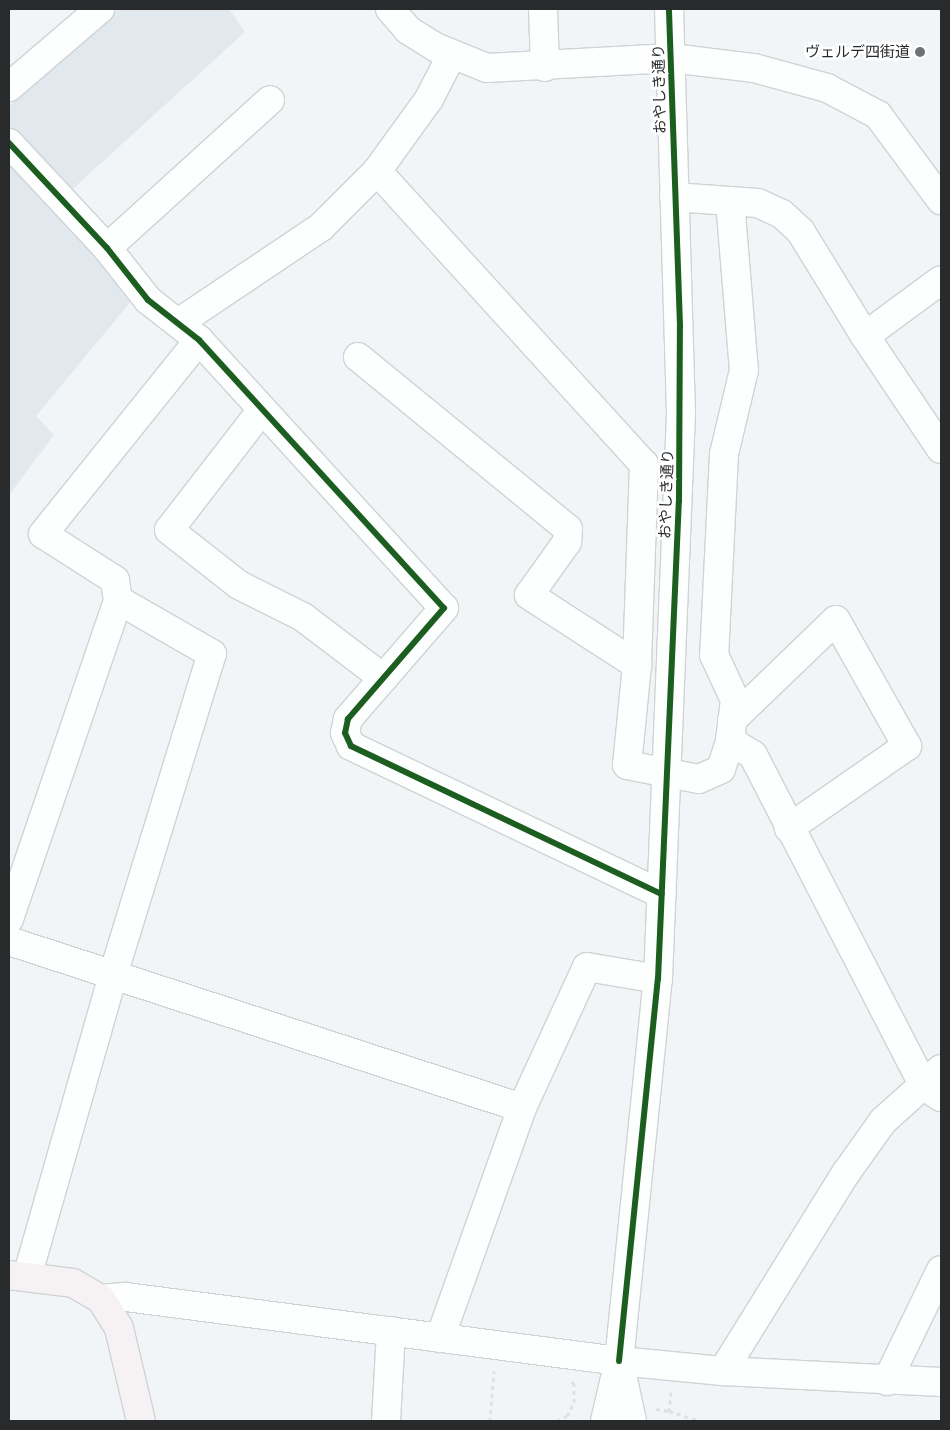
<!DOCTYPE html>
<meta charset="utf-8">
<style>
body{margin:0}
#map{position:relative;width:950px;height:1430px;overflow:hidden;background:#f2f5f7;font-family:Manrope,"Noto Sans JP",sans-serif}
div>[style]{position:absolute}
.built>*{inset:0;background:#e1e9ef}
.path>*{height:3px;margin-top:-1.5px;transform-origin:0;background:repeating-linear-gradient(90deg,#dfe0e0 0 4px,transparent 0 8px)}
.roads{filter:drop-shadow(1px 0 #d0d3d4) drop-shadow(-1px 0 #d0d3d4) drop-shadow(0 1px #d0d3d4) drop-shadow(0 -1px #d0d3d4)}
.minor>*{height:28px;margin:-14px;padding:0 14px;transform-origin:14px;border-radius:14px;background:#fdfefe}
.major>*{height:28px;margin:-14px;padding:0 14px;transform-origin:14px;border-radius:14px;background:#f6f2f3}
.cycleway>*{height:6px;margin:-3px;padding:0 3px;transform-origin:3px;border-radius:3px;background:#1b5e20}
.dots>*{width:14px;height:14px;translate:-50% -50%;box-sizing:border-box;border:2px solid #fff;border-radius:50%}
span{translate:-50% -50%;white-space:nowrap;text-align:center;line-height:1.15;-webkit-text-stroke:5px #fff;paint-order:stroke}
.poi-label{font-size:15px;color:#282a2b}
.right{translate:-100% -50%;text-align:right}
.street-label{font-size:15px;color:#282a2b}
.frame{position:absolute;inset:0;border:10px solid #282a2b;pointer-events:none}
</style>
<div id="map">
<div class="built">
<div style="clip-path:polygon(118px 9px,229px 9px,245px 32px,54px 206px,133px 299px,36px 416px,54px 435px,9px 495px,9px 106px)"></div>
</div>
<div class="path">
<div style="left:671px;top:1392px;width:19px;rotate:96deg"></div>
<div style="left:669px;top:1411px;width:32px;rotate:18deg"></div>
<div style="left:656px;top:1409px;width:13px;rotate:9deg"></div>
<div style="left:490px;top:1421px;width:50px;rotate:-85.4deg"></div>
<div style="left:557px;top:1421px;width:11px;rotate:-27deg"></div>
<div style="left:567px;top:1416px;width:16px;rotate:-63deg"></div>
<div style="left:574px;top:1402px;width:19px;rotate:-90deg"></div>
<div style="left:574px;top:1383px;width:3px;rotate:-162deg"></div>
</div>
<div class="roads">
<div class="minor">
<div style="left:390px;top:9px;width:28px;rotate:49deg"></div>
<div style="left:408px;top:30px;width:32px;rotate:32deg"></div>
<div style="left:435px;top:47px;width:56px;rotate:22deg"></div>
<div style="left:487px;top:68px;width:184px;rotate:-3.1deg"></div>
<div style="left:671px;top:58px;width:84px;rotate:6.9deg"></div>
<div style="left:754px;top:68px;width:76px;rotate:15.3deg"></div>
<div style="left:827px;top:88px;width:58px;rotate:27.9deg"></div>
<div style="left:878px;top:115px;width:106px;rotate:53.5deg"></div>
<div style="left:543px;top:9px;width:58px;rotate:88deg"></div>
<div style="left:9px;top:87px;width:120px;rotate:-40.6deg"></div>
<div style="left:9px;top:143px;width:144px;rotate:47deg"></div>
<div style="left:107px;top:248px;width:66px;rotate:51.7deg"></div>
<div style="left:148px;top:300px;width:65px;rotate:38.1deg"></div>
<div style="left:199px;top:340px;width:363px;rotate:47.6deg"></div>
<div style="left:444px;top:608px;width:147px;rotate:130.9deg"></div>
<div style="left:348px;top:719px;width:14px;rotate:102deg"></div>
<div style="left:345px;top:733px;width:14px;rotate:65deg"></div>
<div style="left:351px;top:746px;width:344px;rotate:25.5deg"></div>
<div style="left:377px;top:171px;width:396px;rotate:47.7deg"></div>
<div style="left:644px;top:464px;width:201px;rotate:92deg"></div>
<div style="left:637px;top:665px;width:100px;rotate:95.7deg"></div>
<div style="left:627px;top:765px;width:73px;rotate:11deg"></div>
<div style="left:699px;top:779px;width:24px;rotate:-24deg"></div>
<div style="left:721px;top:769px;width:29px;rotate:-72deg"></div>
<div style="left:730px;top:741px;width:27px;rotate:31deg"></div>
<div style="left:753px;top:755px;width:371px;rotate:62.7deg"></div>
<div style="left:923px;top:1085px;width:22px;rotate:34deg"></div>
<div style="left:674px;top:197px;width:84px;rotate:4.1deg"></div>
<div style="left:758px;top:203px;width:26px;rotate:25deg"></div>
<div style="left:782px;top:214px;width:26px;rotate:43deg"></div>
<div style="left:801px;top:232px;width:122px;rotate:58.4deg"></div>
<div style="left:865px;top:336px;width:136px;rotate:56.1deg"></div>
<div style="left:730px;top:201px;width:170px;rotate:85.3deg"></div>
<div style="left:744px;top:370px;width:86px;rotate:103.4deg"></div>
<div style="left:724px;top:454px;width:201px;rotate:92.8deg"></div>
<div style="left:714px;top:655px;width:50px;rotate:65deg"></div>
<div style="left:735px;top:700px;width:41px;rotate:97deg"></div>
<div style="left:107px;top:248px;width:220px;rotate:-42.2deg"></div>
<div style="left:178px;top:323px;width:172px;rotate:-33.9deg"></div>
<div style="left:321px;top:227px;width:79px;rotate:-45deg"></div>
<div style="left:377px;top:171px;width:89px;rotate:-54.2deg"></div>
<div style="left:429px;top:99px;width:48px;rotate:-62.9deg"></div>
<div style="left:865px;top:336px;width:94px;rotate:-36.4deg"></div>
<div style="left:358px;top:357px;width:271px;rotate:39.3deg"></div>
<div style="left:568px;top:529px;width:13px;rotate:94deg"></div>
<div style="left:567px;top:542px;width:65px;rotate:125.6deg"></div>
<div style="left:529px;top:595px;width:129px;rotate:32.9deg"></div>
<div style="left:261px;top:411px;width:150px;rotate:127.7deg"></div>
<div style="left:169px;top:530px;width:89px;rotate:38.2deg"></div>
<div style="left:239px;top:585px;width:72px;rotate:26.6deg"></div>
<div style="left:303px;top:617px;width:101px;rotate:37.3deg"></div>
<div style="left:732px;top:720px;width:144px;rotate:-43.9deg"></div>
<div style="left:836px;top:620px;width:145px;rotate:60.6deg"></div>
<div style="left:907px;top:746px;width:144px;rotate:145.2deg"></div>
<div style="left:9px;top:919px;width:337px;rotate:-71.1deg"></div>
<div style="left:118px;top:600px;width:20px;rotate:-99deg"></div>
<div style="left:115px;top:580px;width:85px;rotate:-147.4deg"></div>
<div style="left:43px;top:534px;width:249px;rotate:-51.2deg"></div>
<div style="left:9px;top:941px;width:539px;rotate:18.03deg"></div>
<div style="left:27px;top:1277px;width:314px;rotate:-74.1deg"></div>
<div style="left:113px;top:975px;width:336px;rotate:-72.9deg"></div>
<div style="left:212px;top:654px;width:108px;rotate:-150.1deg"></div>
<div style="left:101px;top:1299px;width:25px;rotate:-5deg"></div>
<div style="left:126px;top:1297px;width:497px;rotate:7.4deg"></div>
<div style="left:619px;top:1361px;width:104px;rotate:5.5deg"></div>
<div style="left:723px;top:1371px;width:218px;rotate:2.9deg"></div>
<div style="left:440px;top:1338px;width:244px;rotate:-70.4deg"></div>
<div style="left:522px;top:1108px;width:155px;rotate:-65.3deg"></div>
<div style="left:587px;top:967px;width:72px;rotate:9.6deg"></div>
<div style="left:621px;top:1370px;width:52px;rotate:77.8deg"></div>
<div style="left:723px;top:1371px;width:233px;rotate:-58.2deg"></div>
<div style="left:846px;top:1173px;width:64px;rotate:-54.6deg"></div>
<div style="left:883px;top:1121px;width:78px;rotate:-41.9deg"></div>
<div style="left:887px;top:1381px;width:123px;rotate:-64.1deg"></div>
<div style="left:386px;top:1421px;width:90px;rotate:-86.8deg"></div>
<div style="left:605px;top:1421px;width:62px;rotate:-76.9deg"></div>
<div style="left:619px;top:1361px;width:384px;rotate:-84.2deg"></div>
<div style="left:658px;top:979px;width:566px;rotate:-87.67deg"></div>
<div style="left:681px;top:413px;width:404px;rotate:-91.7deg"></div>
</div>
<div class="major">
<div style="left:9px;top:1275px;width:64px;rotate:7.1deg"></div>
<div style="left:73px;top:1283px;width:32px;rotate:30deg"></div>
<div style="left:101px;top:1299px;width:34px;rotate:58deg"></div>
<div style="left:119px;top:1328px;width:96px;rotate:76.7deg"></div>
</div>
</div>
<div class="cycleway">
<div style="left:9px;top:143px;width:144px;rotate:47deg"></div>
<div style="left:107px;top:248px;width:66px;rotate:51.7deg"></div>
<div style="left:148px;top:300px;width:65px;rotate:38.1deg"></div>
<div style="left:199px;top:340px;width:363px;rotate:47.6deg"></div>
<div style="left:444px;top:608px;width:147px;rotate:130.9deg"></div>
<div style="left:348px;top:719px;width:14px;rotate:102deg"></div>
<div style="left:345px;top:733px;width:14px;rotate:65deg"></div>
<div style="left:351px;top:746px;width:344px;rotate:25.5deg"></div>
<div style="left:619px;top:1361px;width:384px;rotate:-84.2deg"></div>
<div style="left:658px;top:979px;width:478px;rotate:-87.5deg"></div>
<div style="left:679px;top:501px;width:175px;rotate:-89.7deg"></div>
<div style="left:680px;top:326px;width:317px;rotate:-92deg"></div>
</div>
<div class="dots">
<div style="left:920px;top:52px;background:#6f7172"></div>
</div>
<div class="poi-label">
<span class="right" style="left:910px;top:52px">ヴェルデ四街道</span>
</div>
<div class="street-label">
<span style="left:659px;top:89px;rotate:-91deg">おやしき通り</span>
<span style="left:666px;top:494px;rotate:-88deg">おやしき通り</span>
</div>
<div class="frame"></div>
</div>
